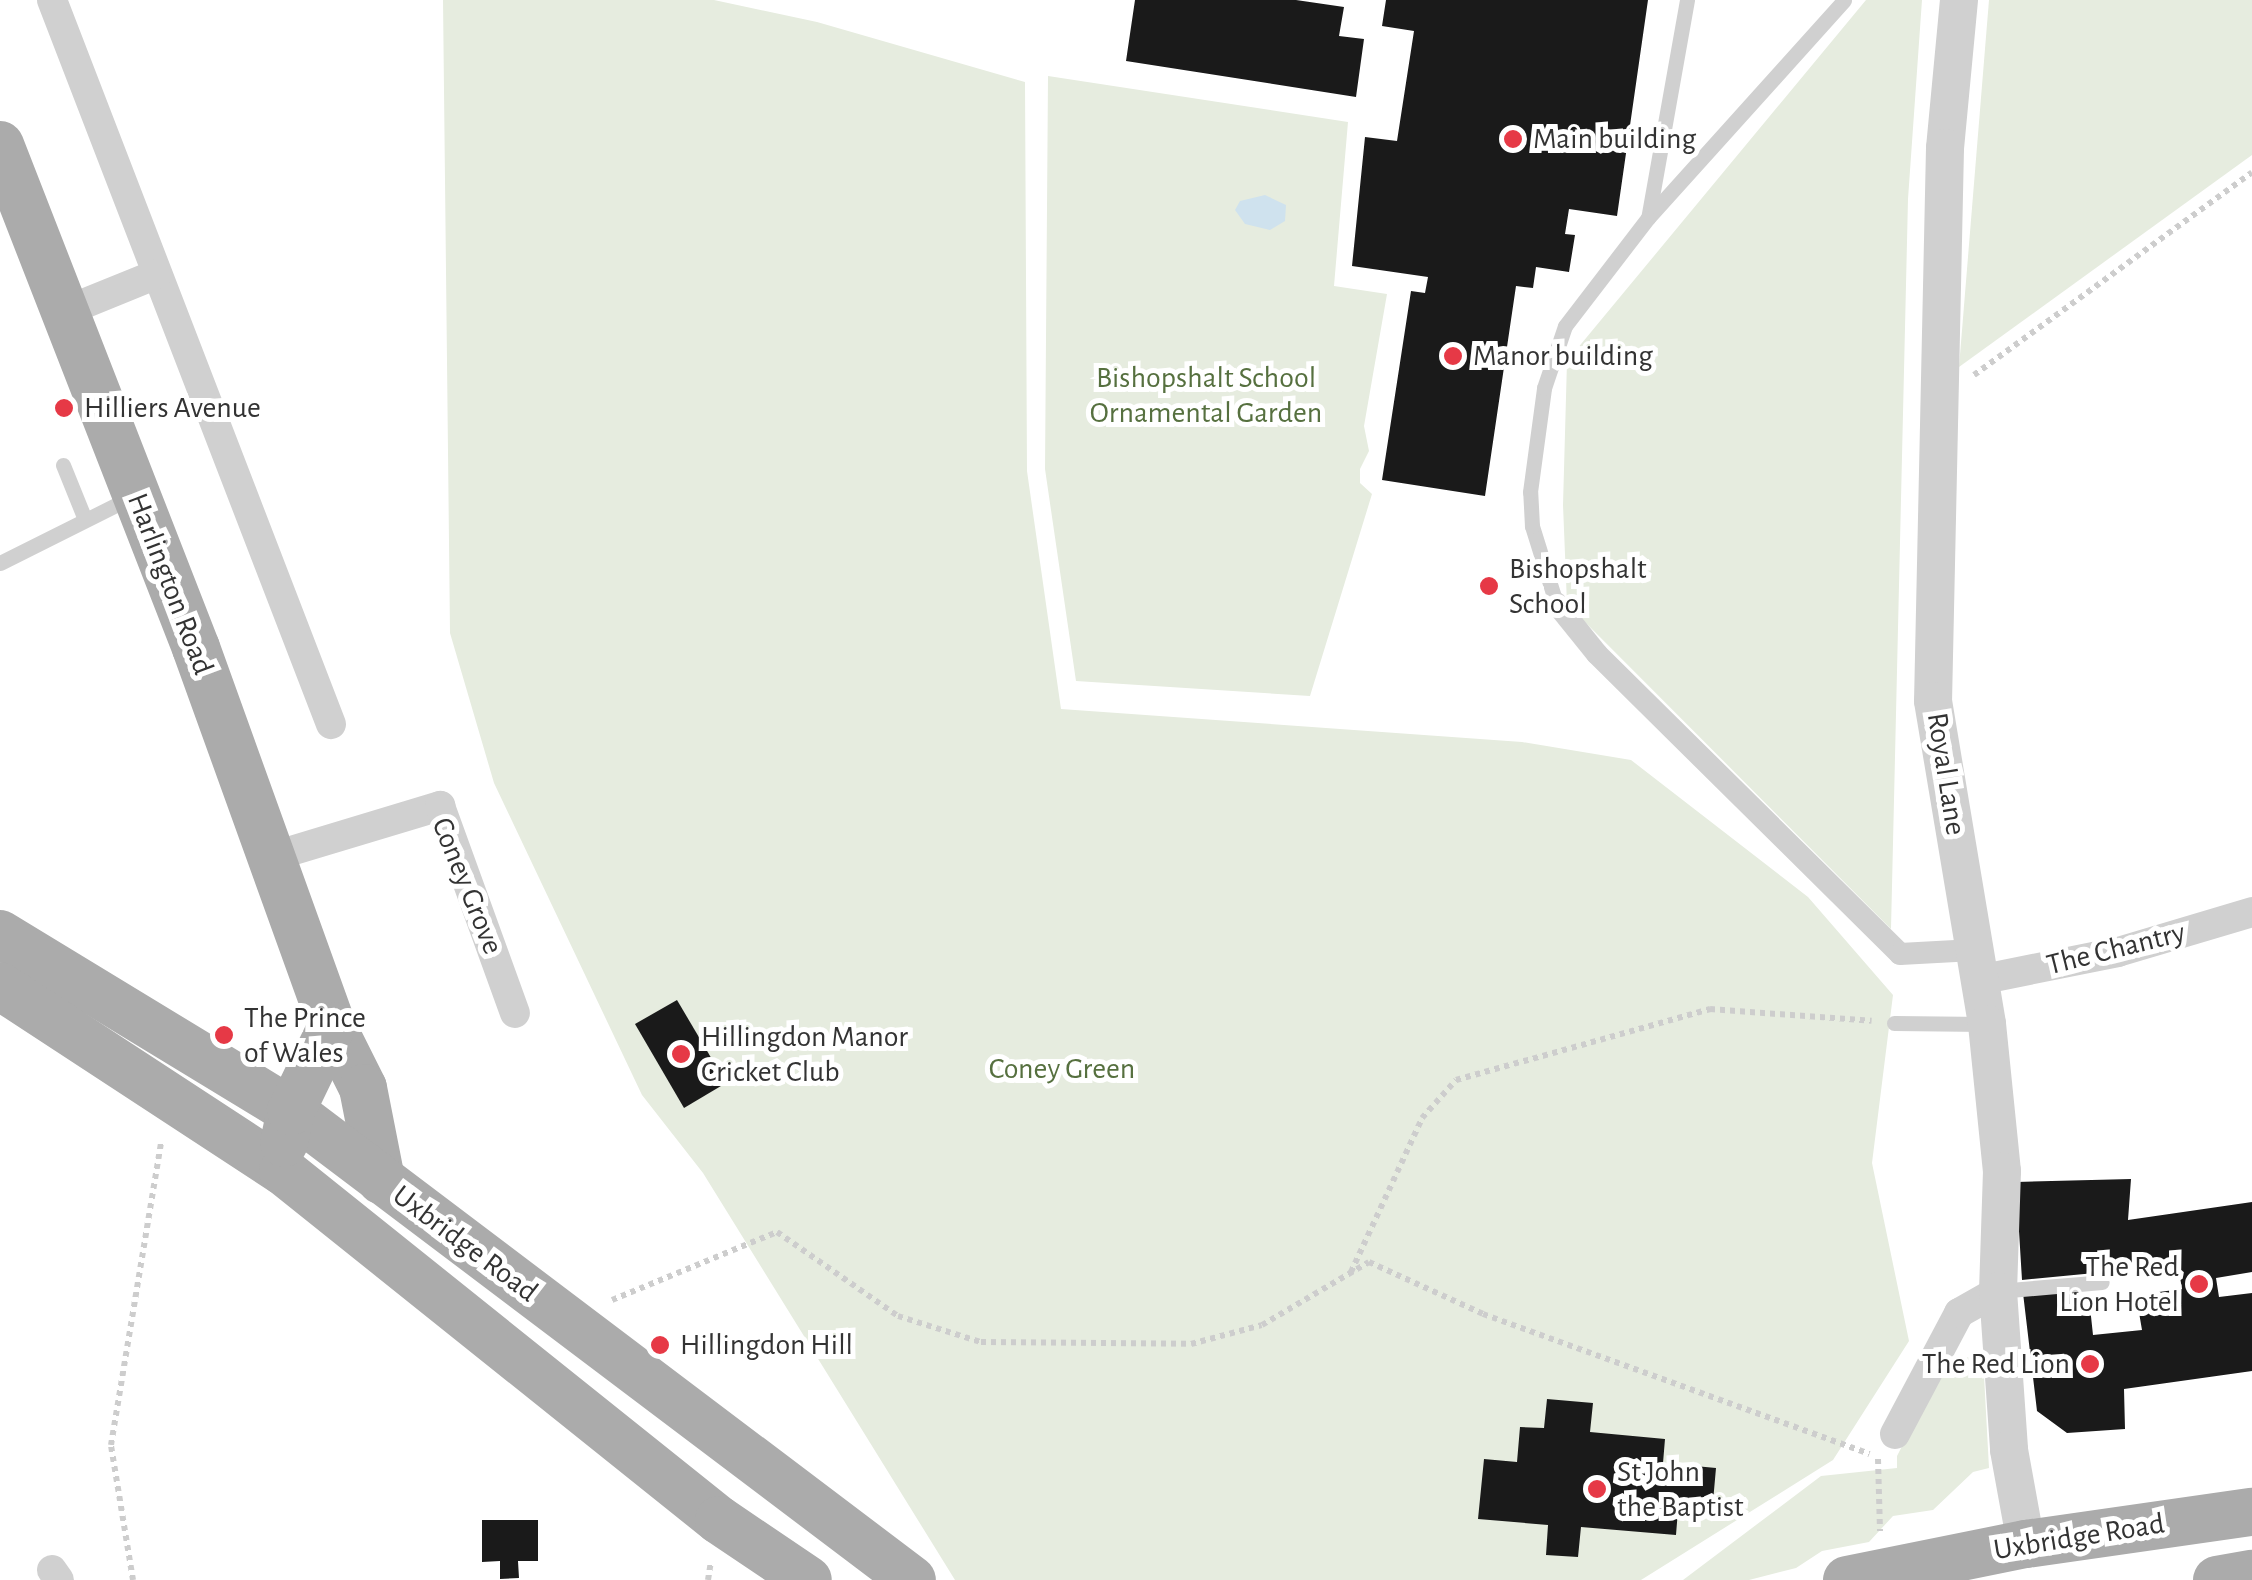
<!DOCTYPE html>
<style>
body{margin:0}
#map{position:relative;width:2252px;height:1580px;overflow:hidden;background:#fff;font-family:"Alegreya Sans",sans-serif}
div>[style]{position:absolute}
.green>*{inset:0;background:#e6ecdf}
.water>*{inset:0;background:#cfe2ee}
.building>*{inset:0;background:#1a1a1a}
.path>*{height:6px;margin-top:-3px;transform-origin:0;background:repeating-linear-gradient(90deg,#cdcdcd 0 5px,transparent 0 10px)}
.service>*{height:15px;margin:-7.5px;padding:0 7.5px;transform-origin:7.5px;border-radius:7.5px;background:#d0d0d0}
.pedestrian>*{height:22px;margin:-11px;padding:0 11px;transform-origin:11px;border-radius:11px;background:#d0d0d0}
.minor>*{height:30px;margin:-15px;padding:0 15px;transform-origin:15px;border-radius:15px;background:#d0d0d0}
.tertiary>*{height:38px;margin:-19px;padding:0 19px;transform-origin:19px;border-radius:19px;background:#d0d0d0}
.primary>*{height:48px;margin:-24px;padding:0 24px;transform-origin:24px;border-radius:24px;background:#ababab}
.dots>*{width:28px;height:28px;translate:-50% -50%;box-sizing:border-box;border:5px solid #fff;border-radius:50%}
span{translate:-50% -50%;white-space:nowrap;text-align:center;line-height:1.15;-webkit-text-stroke:10px #fff;paint-order:stroke}
.poi-label{font-size:30px;color:#333}
.left{translate:0 -50%;text-align:left}
.right{translate:-100% -50%;text-align:right}
.park-label{font-size:30px;color:#56703f}
.street-label{font-size:30px;color:#333}
</style>
<div id="map">
<div class="green">
<div style="clip-path:polygon(443px 0,714px 0,817px 22px,1025px 82px,1027px 471px,1061px 709px,1522px 742px,1631px 760px,1808px 897px,1893px 995px,1872px 1163px,1909px 1341px,1833px 1460px,1641px 1580px,955px 1580px,703px 1173px,642px 1095px,494px 783px,450px 633px)"></div>
<div style="clip-path:polygon(1866px 0,1922px 0,1908px 199px,1891px 929px,1567px 604px,1563px 505px,1567px 361px)"></div>
<div style="clip-path:polygon(1989px 0,2252px 0,2252px 155px,1959px 367px)"></div>
<div style="clip-path:polygon(1048px 76px,1348px 122px,1334px 286px,1387px 294px,1364px 426px,1369px 451px,1360px 469px,1360px 483px,1372px 494px,1310px 696px,1076px 681px,1045px 469px)"></div>
<div style="clip-path:polygon(1983px 1357px,1989px 1468px,1973px 1472px,1933px 1510px,1893px 1516px,1869px 1542px,1822px 1551px,1796px 1568px,1749px 1580px,1683px 1580px,1821px 1476px,1897px 1468px,1897px 1456px,1947px 1358px)"></div>
</div>
<div class="water">
<div style="clip-path:polygon(1265px 195px,1286px 205px,1285px 221px,1270px 230px,1245px 224px,1235px 210px,1240px 201px)"></div>
</div>
<div class="building">
<div style="clip-path:polygon(1135px 0,1296px 0,1344px 7px,1339px 36px,1364px 39px,1356px 97px,1126px 61px)"></div>
<div style="clip-path:polygon(1386px 0,1648px 0,1617px 216px,1569px 209px,1565px 234px,1575px 235px,1569px 272px,1536px 267px,1533px 288px,1516px 286px,1485px 496px,1382px 480px,1411px 291px,1425px 293px,1428px 277px,1352px 266px,1365px 137px,1397px 141px,1414px 31px,1382px 26px)"></div>
<div style="clip-path:polygon(677px 1000px,726px 1083px,684px 1108px,635px 1024px)"></div>
<div style="clip-path:polygon(2131px 1179px,2128px 1220px,2252px 1202px,2252px 1272px,2216px 1278px,2219px 1297px,2252px 1293px,2252px 1371px,2124px 1389px,2125px 1429px,2067px 1433px,2037px 1411px,2023px 1293px,2078px 1287px,2080px 1308px,2090px 1307px,2093px 1335px,2142px 1330px,2136px 1295px,2182px 1289px,2178px 1265px,2022px 1280px,2016px 1182px)"></div>
<div style="clip-path:polygon(1547px 1399px,1593px 1403px,1590px 1432px,1665px 1439px,1663px 1463px,1716px 1468px,1712px 1513px,1678px 1510px,1676px 1535px,1581px 1527px,1578px 1557px,1546px 1555px,1548px 1525px,1478px 1519px,1484px 1459px,1517px 1462px,1520px 1427px,1544px 1428px)"></div>
<div style="clip-path:polygon(482px 1520px,538px 1520px,538px 1561px,518px 1561px,519px 1578px,500px 1579px,500px 1561px,482px 1562px)"></div>
</div>
<div class="path">
<div style="left:1974px;top:375px;width:344px;rotate:-36.1deg"></div>
<div style="left:1351px;top:1272px;width:170px;rotate:-65.2deg"></div>
<div style="left:1422px;top:1118px;width:51px;rotate:-48.2deg"></div>
<div style="left:1456px;top:1080px;width:264px;rotate:-15.6deg"></div>
<div style="left:1710px;top:1009px;width:162px;rotate:4.2deg"></div>
<div style="left:612px;top:1300px;width:178px;rotate:-22.4deg"></div>
<div style="left:777px;top:1232px;width:147px;rotate:34.8deg"></div>
<div style="left:898px;top:1316px;width:87px;rotate:17.4deg"></div>
<div style="left:981px;top:1342px;width:210px;rotate:0.5deg"></div>
<div style="left:1191px;top:1344px;width:73px;rotate:-15deg"></div>
<div style="left:1262px;top:1325px;width:124px;rotate:-30.5deg"></div>
<div style="left:1369px;top:1262px;width:125px;rotate:24.5deg"></div>
<div style="left:1483px;top:1314px;width:411px;rotate:19.9deg"></div>
<div style="left:1878px;top:1459px;width:72px;rotate:88.4deg"></div>
<div style="left:133px;top:1580px;width:137px;rotate:-99.3deg"></div>
<div style="left:111px;top:1445px;width:307px;rotate:-80.6deg"></div>
<div style="left:708px;top:1580px;width:18px;rotate:-81deg"></div>
</div>
<div class="service">
<div style="left:1687px;top:0;width:221px;rotate:100.1deg"></div>
<div style="left:1648px;top:218px;width:293px;rotate:-48deg"></div>
<div style="left:63px;top:465px;width:56px;rotate:68deg"></div>
<div style="left:0;top:563px;width:148px;rotate:-26.6deg"></div>
<div style="left:1556px;top:603px;width:81px;rotate:-107.3deg"></div>
<div style="left:1532px;top:526px;width:34px;rotate:-93deg"></div>
<div style="left:1530px;top:492px;width:105px;rotate:-82.3deg"></div>
<div style="left:1544px;top:388px;width:65px;rotate:-71.3deg"></div>
<div style="left:1565px;top:326px;width:136px;rotate:-52.5deg"></div>
<div style="left:1894px;top:1023px;width:91px;rotate:0.6deg"></div>
<div style="left:1998px;top:1291px;width:104px;rotate:-4.9deg"></div>
</div>
<div class="pedestrian">
<div style="left:1556px;top:603px;width:65px;rotate:51.2deg"></div>
<div style="left:1597px;top:654px;width:426px;rotate:44.7deg"></div>
<div style="left:1900px;top:954px;width:74px;rotate:-3.1deg"></div>
</div>
<div class="minor">
<div style="left:52px;top:0;width:776px;rotate:68.93deg"></div>
<div style="left:66px;top:311px;width:98px;rotate:-22.1deg"></div>
<div style="left:271px;top:857px;width:177px;rotate:-16.8deg"></div>
<div style="left:440px;top:806px;width:220px;rotate:70.1deg"></div>
<div style="left:1979px;top:980px;width:142px;rotate:-11.4deg"></div>
<div style="left:2118px;top:952px;width:140px;rotate:-16.6deg"></div>
<div style="left:1895px;top:1434px;width:137px;rotate:-62.1deg"></div>
<div style="left:1959px;top:1313px;width:45px;rotate:-29.4deg"></div>
<div style="left:52px;top:1570px;width:12px;rotate:55deg"></div>
</div>
<div class="tertiary">
<div style="left:1959px;top:0;width:149px;rotate:95.4deg"></div>
<div style="left:1945px;top:148px;width:553px;rotate:91.24deg"></div>
<div style="left:1933px;top:701px;width:327px;rotate:80.5deg"></div>
<div style="left:1987px;top:1024px;width:148px;rotate:84.2deg"></div>
<div style="left:2002px;top:1171px;width:120px;rotate:91.9deg"></div>
<div style="left:1998px;top:1291px;width:159px;rotate:86deg"></div>
<div style="left:2009px;top:1450px;width:96px;rotate:79.7deg"></div>
</div>
<div class="primary">
<div style="left:0;top:145px;width:540px;rotate:68.71deg"></div>
<div style="left:196px;top:648px;width:402px;rotate:70.2deg"></div>
<div style="left:332px;top:1026px;width:69px;rotate:63.4deg"></div>
<div style="left:363px;top:1088px;width:94px;rotate:78.9deg"></div>
<div style="left:0;top:934px;width:341px;rotate:31.3deg"></div>
<div style="left:291px;top:1111px;width:778px;rotate:37.06deg"></div>
<div style="left:0;top:986px;width:338px;rotate:33.2deg"></div>
<div style="left:283px;top:1171px;width:558px;rotate:38.68deg"></div>
<div style="left:719px;top:1520px;width:107px;rotate:34deg"></div>
<div style="left:284px;top:1143px;width:33px;rotate:-78deg"></div>
<div style="left:291px;top:1111px;width:94px;rotate:-64.2deg"></div>
<div style="left:1847px;top:1580px;width:183px;rotate:-11.4deg"></div>
<div style="left:2026px;top:1544px;width:228px;rotate:-8.1deg"></div>
<div style="left:2217px;top:1580px;width:36px;rotate:-10deg"></div>
</div>
<div class="dots">
<div style="left:1513px;top:139px;background:#e63946"></div>
<div style="left:1453px;top:356px;background:#e63946"></div>
<div style="left:64px;top:408px;background:#e63946"></div>
<div style="left:1489px;top:586px;background:#e63946"></div>
<div style="left:224px;top:1035px;background:#e63946"></div>
<div style="left:681px;top:1054px;background:#e63946"></div>
<div style="left:2199px;top:1284px;background:#e63946"></div>
<div style="left:660px;top:1345px;background:#e63946"></div>
<div style="left:2090px;top:1364px;background:#e63946"></div>
<div style="left:1597px;top:1489px;background:#e63946"></div>
</div>
<div class="poi-label">
<span class="left" style="left:1533px;top:139px">Main building</span>
<span class="left" style="left:1473px;top:356px">Manor building</span>
<span class="left" style="left:84px;top:408px">Hilliers Avenue</span>
<span class="left" style="left:1509px;top:586px">Bishopshalt<br>School</span>
<span class="left" style="left:244px;top:1035px">The Prince<br>of Wales</span>
<span class="left" style="left:701px;top:1054px">Hillingdon Manor<br>Cricket Club</span>
<span class="right" style="left:2179px;top:1284px">The Red<br>Lion Hotel</span>
<span class="left" style="left:680px;top:1345px">Hillingdon Hill</span>
<span class="right" style="left:2070px;top:1364px">The Red Lion</span>
<span class="left" style="left:1617px;top:1489px">St John<br>the Baptist</span>
</div>
<div class="park-label">
<span style="left:1206px;top:395px">Bishopshalt School<br>Ornamental Garden</span>
<span style="left:1062px;top:1069px">Coney Green</span>
</div>
<div class="street-label">
<span style="left:170px;top:584px;rotate:69deg">Harlington Road</span>
<span style="left:1946px;top:774px;rotate:81deg">Royal Lane</span>
<span style="left:467px;top:886px;rotate:68deg">Coney Grove</span>
<span style="left:2116px;top:949px;rotate:-14deg">The Chantry</span>
<span style="left:465px;top:1244px;rotate:37deg">Uxbridge Road</span>
<span style="left:2079px;top:1537px;rotate:-9deg">Uxbridge Road</span>
</div>
</div>
